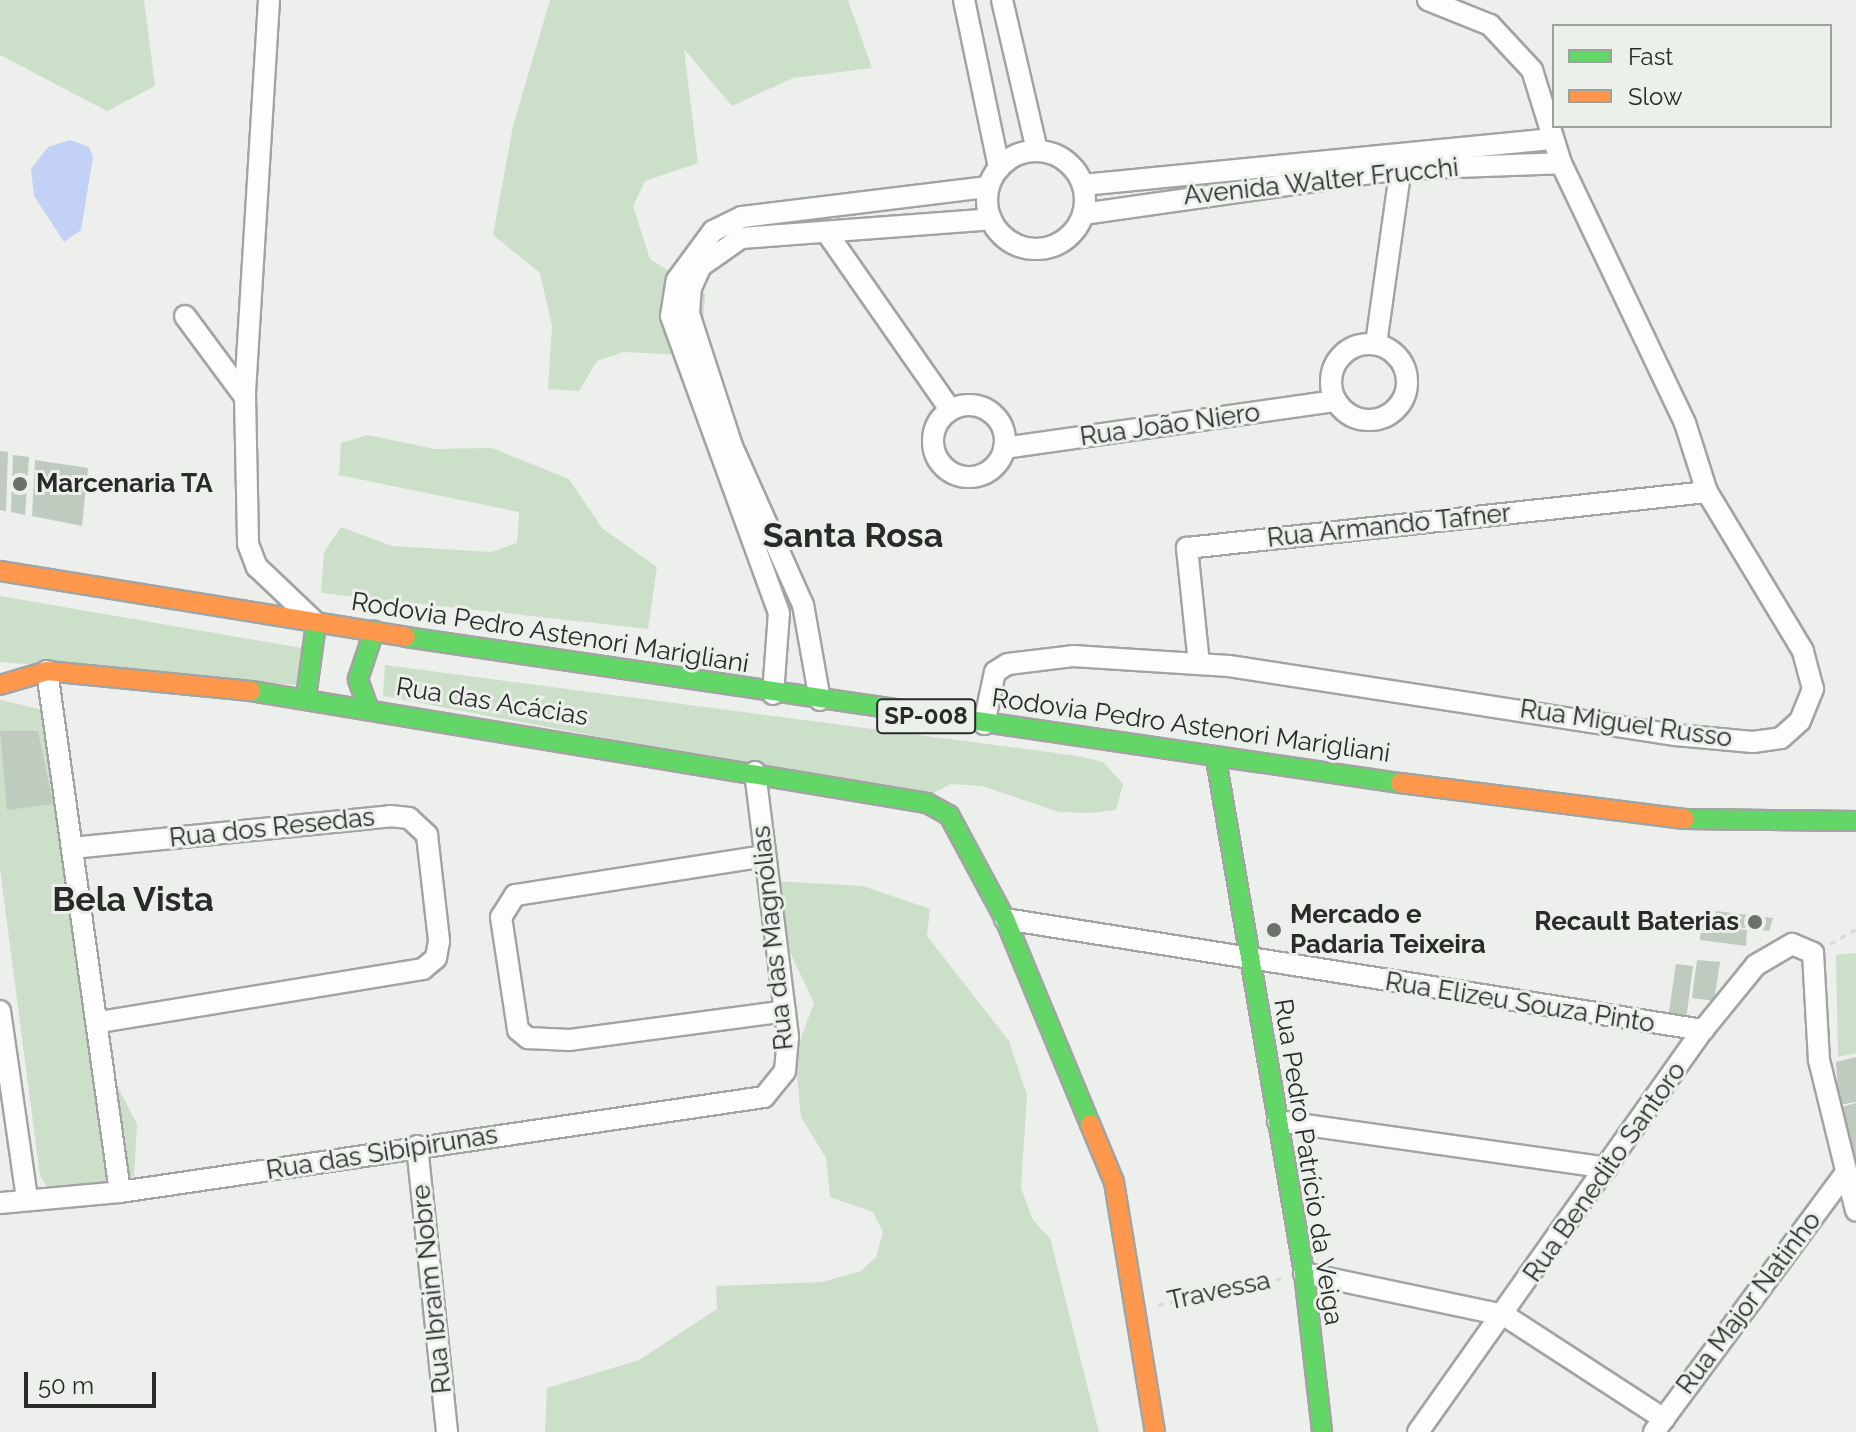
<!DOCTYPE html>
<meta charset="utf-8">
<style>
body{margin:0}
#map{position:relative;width:1856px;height:1432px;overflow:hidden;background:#ecefeb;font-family:Raleway,sans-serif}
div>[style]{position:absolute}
.green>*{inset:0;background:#cce0c9}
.water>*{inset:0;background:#c2d1f5}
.building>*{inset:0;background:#bfcbbe}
.path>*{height:3px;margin-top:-1.5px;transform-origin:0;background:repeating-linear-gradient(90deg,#d8d9d7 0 6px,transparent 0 12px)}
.roads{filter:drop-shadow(2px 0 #a2a4a2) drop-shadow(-2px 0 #a2a4a2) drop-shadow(0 2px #a2a4a2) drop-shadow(0 -2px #a2a4a2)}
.street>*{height:20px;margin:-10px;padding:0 10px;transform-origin:10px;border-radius:10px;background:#fcfdfc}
.street>.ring{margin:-10px;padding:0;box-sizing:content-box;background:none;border:20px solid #fcfdfc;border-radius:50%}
.fast>*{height:18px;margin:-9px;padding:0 9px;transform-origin:9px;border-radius:9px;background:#63d668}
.slow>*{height:18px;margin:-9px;padding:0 9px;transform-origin:9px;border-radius:9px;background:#ff974d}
.dots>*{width:22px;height:22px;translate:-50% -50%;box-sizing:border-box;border:4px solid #ebf0ea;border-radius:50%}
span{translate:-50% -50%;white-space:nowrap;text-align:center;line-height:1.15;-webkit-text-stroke:6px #ebf0ea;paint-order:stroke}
.shield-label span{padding:2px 6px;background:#ebf0ea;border:2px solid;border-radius:6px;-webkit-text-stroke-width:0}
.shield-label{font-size:24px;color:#292b29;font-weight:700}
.street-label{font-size:26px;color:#292b29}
.poi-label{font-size:26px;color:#292b29;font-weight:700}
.left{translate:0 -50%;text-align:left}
.right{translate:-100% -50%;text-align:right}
.district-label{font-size:34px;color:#292b29;font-weight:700}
.legend{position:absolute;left:1552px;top:24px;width:280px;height:104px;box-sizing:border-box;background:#ebf0ea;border:2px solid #9da19d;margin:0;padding:10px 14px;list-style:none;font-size:24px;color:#292b29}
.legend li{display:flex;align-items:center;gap:16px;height:40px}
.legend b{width:40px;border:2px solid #9da19d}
.scale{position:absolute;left:24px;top:1372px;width:132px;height:36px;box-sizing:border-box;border:4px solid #292b29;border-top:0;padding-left:10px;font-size:24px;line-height:28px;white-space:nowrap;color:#292b29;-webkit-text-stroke:6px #ebf0ea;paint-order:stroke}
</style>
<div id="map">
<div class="green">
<div style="clip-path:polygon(0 0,144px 0,155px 86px,107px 111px,0 55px)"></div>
<div style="clip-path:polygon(550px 0,848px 0,872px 68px,793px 78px,732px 106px,684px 49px,698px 163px,645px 181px,633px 206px,650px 259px,705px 294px,703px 325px,686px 355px,623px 352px,597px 361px,579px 391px,548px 389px,552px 326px,540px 273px,493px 235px,513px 126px)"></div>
<div style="clip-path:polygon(368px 435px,435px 449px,492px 448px,569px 479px,602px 528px,657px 567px,648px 629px,321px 593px,324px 552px,341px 527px,392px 546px,491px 552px,517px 543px,519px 512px,339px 475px,341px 443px)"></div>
<div style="clip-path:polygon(0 596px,313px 650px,310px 686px,0 662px)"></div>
<div style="clip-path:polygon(385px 665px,1078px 756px,1103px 762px,1123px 784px,1116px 810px,1090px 813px,1059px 812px,982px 786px,951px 784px,924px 798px,383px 696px)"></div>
<div style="clip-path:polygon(0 700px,44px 710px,79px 975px,109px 1070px,137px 1124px,134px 1176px,80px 1204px,54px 1197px,40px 1176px,0 869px)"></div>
<div style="clip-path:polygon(774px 881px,863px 886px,930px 909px,927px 936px,1009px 1041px,1027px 1095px,1021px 1188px,1033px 1220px,1050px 1238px,1099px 1432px,545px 1432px,547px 1388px,639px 1360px,717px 1309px,716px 1286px,822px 1282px,861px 1271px,876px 1257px,883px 1232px,873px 1212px,830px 1197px,826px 1158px,801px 1117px,795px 1054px,814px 1003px,786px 944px)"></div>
<div style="clip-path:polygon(1856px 953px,1856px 1053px,1838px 1057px,1836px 955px)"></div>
</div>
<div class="water">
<div style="clip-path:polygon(70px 140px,89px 147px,93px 157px,81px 230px,64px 242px,34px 196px,31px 169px,48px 147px)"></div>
</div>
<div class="building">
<div style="clip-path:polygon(0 451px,8px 452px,6px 511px,0 510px)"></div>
<div style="clip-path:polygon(13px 455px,29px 457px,25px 515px,11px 512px)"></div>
<div style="clip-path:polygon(35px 460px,88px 468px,82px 526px,32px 516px)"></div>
<div style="clip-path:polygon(0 731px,38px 731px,53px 804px,7px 810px)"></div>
<div style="clip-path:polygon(1716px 911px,1773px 918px,1769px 931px,1714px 924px)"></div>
<div style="clip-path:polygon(1701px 925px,1747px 930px,1746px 946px,1700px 940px)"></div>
<div style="clip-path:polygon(1697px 960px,1720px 962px,1714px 1001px,1692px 998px)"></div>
<div style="clip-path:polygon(1676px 964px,1693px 966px,1686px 1020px,1668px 1018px)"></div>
<div style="clip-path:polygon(1856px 1057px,1856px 1102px,1839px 1105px,1836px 1062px)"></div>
<div style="clip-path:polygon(1856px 1103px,1856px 1159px,1838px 1108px)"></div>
</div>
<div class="path">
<div style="left:1830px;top:944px;width:30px;rotate:-30deg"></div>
<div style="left:1158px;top:1305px;width:128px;rotate:-12.2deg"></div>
</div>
<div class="roads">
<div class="street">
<div style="left:269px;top:0;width:398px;rotate:93.5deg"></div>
<div style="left:245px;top:397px;width:147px;rotate:88.8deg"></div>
<div style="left:248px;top:544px;width:25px;rotate:69deg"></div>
<div style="left:257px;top:567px;width:79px;rotate:43.5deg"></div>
<div style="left:964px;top:0;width:172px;rotate:78.2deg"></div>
<div style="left:1002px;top:0;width:154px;rotate:76.9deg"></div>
<div class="ring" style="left:987px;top:151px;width:78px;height:78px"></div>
<div style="left:1083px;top:185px;width:470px;rotate:-5.6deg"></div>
<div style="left:1083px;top:214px;width:321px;rotate:-8.1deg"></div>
<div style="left:1401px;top:169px;width:160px;rotate:-2.1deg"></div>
<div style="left:827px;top:233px;width:215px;rotate:55.1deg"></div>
<div style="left:185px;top:316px;width:101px;rotate:53.5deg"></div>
<div class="ring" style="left:1331px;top:344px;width:56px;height:56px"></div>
<div style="left:1376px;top:344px;width:188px;rotate:-82deg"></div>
<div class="ring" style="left:933px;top:405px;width:52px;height:52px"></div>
<div style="left:1004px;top:448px;width:335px;rotate:-8.1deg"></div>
<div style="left:1199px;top:664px;width:117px;rotate:-95.9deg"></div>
<div style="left:1187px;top:548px;width:523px;rotate:-6.15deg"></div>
<div style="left:47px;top:671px;width:526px;rotate:82.02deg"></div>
<div style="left:773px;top:694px;width:81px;rotate:-85.8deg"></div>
<div style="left:779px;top:613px;width:316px;rotate:-110deg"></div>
<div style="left:671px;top:316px;width:36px;rotate:-81deg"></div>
<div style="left:677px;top:280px;width:61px;rotate:-53.7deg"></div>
<div style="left:713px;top:231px;width:32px;rotate:-26deg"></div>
<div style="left:742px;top:217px;width:248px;rotate:-7deg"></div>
<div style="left:820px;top:700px;width:97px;rotate:-100.1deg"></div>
<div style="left:803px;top:605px;width:174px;rotate:-114.1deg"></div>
<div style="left:732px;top:446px;width:139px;rotate:-108deg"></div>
<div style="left:689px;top:314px;width:26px;rotate:-86deg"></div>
<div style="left:691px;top:288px;width:24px;rotate:-66deg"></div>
<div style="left:701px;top:266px;width:49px;rotate:-35deg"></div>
<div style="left:741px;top:238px;width:251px;rotate:-4.3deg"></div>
<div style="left:984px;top:724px;width:53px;rotate:-78.1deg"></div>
<div style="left:995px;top:672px;width:15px;rotate:-32deg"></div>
<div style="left:1008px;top:664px;width:65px;rotate:-7deg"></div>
<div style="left:1073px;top:656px;width:156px;rotate:3.7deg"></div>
<div style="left:1229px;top:666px;width:452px;rotate:8.8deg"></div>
<div style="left:1676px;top:735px;width:77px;rotate:5.2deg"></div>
<div style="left:1753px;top:742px;width:28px;rotate:-8deg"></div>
<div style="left:1781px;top:738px;width:25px;rotate:-42deg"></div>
<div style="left:1800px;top:721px;width:35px;rotate:-68deg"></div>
<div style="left:1813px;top:689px;width:39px;rotate:-105deg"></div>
<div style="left:1803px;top:651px;width:186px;rotate:-121.1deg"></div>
<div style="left:1707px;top:492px;width:72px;rotate:-107.7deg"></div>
<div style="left:1685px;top:423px;width:288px;rotate:-115.5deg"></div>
<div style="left:1561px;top:163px;width:97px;rotate:-107.3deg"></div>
<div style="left:1532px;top:70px;width:62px;rotate:-133deg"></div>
<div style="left:1490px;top:25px;width:67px;rotate:-158deg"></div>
<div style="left:72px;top:848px;width:320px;rotate:-5.7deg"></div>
<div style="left:390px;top:816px;width:19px;rotate:6deg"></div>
<div style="left:409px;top:818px;width:25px;rotate:43deg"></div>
<div style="left:427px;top:835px;width:107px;rotate:83.5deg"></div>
<div style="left:439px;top:941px;width:17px;rotate:100deg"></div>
<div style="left:436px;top:958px;width:17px;rotate:140deg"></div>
<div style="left:423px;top:969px;width:329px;rotate:170.7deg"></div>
<div style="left:765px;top:856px;width:253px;rotate:171.1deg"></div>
<div style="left:515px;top:895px;width:26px;rotate:122deg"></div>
<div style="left:501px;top:917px;width:114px;rotate:81.4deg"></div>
<div style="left:518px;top:1030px;width:13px;rotate:39deg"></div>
<div style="left:528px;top:1038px;width:41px;rotate:2.8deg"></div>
<div style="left:569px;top:1040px;width:218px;rotate:-7.6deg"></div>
<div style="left:1005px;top:919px;width:707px;rotate:9.04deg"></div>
<div style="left:0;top:1011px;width:190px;rotate:81.8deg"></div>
<div style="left:1278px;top:1121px;width:332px;rotate:8.1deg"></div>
<div style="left:417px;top:1146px;width:288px;rotate:84deg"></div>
<div style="left:0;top:1203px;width:121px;rotate:-5.2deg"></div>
<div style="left:120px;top:1192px;width:651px;rotate:-8.39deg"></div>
<div style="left:764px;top:1097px;width:33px;rotate:-51deg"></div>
<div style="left:785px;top:1071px;width:34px;rotate:-85deg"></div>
<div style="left:788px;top:1037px;width:267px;rotate:-97.1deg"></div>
<div style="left:1304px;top:1273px;width:204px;rotate:11.9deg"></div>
<div style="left:1504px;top:1315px;width:191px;rotate:33deg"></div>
<div style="left:1418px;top:1432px;width:493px;rotate:-54.7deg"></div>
<div style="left:1703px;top:1030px;width:84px;rotate:-50.8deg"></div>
<div style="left:1756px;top:965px;width:42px;rotate:-30.3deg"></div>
<div style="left:1792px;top:944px;width:23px;rotate:23deg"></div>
<div style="left:1813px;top:953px;width:107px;rotate:86.8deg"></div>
<div style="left:1819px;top:1060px;width:155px;rotate:76.2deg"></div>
<div style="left:1654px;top:1432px;width:321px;rotate:-53.5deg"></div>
</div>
<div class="fast">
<div style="left:406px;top:637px;width:1005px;rotate:8.36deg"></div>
<div style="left:251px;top:691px;width:685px;rotate:9.41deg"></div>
<div style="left:927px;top:803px;width:25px;rotate:29deg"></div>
<div style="left:949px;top:815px;width:118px;rotate:61.7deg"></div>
<div style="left:1005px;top:919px;width:222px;rotate:67.5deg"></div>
<div style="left:306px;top:697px;width:74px;rotate:-82.2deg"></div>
<div style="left:369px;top:710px;width:33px;rotate:-110deg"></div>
<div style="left:358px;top:679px;width:51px;rotate:-71.6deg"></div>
<div style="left:1216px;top:759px;width:521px;rotate:80.28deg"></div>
<div style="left:1304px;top:1273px;width:160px;rotate:83.5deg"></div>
<div style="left:1685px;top:819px;width:171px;rotate:0.7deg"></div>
</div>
<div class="slow">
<div style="left:0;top:571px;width:411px;rotate:9.2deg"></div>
<div style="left:0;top:685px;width:49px;rotate:-16.6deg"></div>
<div style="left:47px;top:671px;width:205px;rotate:5.6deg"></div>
<div style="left:1400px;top:783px;width:287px;rotate:7.2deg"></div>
<div style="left:1090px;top:1124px;width:63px;rotate:67.5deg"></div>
<div style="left:1114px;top:1182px;width:253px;rotate:80.7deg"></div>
</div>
</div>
<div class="dots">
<div style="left:20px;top:484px;background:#6d706d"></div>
<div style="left:1755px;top:922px;background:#6d706d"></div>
<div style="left:1274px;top:930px;background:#6d706d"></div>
</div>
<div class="shield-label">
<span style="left:926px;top:716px">SP-008</span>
</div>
<div class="street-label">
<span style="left:1321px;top:182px;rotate:-6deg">Avenida Walter Frucchi</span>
<span style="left:1170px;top:425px;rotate:-8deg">Rua João Niero</span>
<span style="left:1389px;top:526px;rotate:-6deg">Rua Armando Tafner</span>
<span style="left:550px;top:633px;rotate:9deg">Rodovia Pedro Astenori Marigliani</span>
<span style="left:492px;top:702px;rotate:9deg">Rua das Acácias</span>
<span style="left:1626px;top:724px;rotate:8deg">Rua Miguel Russo</span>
<span style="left:1191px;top:726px;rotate:8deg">Rodovia Pedro Astenori Marigliani</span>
<span style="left:272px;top:828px;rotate:-6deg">Rua dos Resedas</span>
<span style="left:773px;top:938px;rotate:-96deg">Rua das Magnólias</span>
<span style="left:1520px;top:1003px;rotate:9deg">Rua Elizeu Souza Pinto</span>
<span style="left:382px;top:1153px;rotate:-9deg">Rua das Sibipirunas</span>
<span style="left:1308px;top:1162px;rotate:81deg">Rua Pedro Patrício da Veiga</span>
<span style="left:1605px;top:1172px;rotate:-55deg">Rua Benedito Santoro</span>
<span style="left:432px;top:1289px;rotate:-96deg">Rua Ibraim Nobre</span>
<span style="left:1219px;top:1291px;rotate:-12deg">Travessa</span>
<span style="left:1749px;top:1303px;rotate:-53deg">Rua Major Natinho</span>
</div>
<div class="poi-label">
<span class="left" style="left:36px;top:484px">Marcenaria TA</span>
<span class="left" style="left:1290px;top:930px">Mercado e<br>Padaria Teixeira</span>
<span class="right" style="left:1739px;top:922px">Recault Baterias</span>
</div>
<div class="district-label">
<span style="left:853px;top:536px">Santa Rosa</span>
<span style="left:133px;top:900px">Bela Vista</span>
</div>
<ul class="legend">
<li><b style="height:10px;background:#63d668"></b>Fast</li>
<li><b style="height:10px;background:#ff974d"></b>Slow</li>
</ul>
<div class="scale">50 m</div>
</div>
